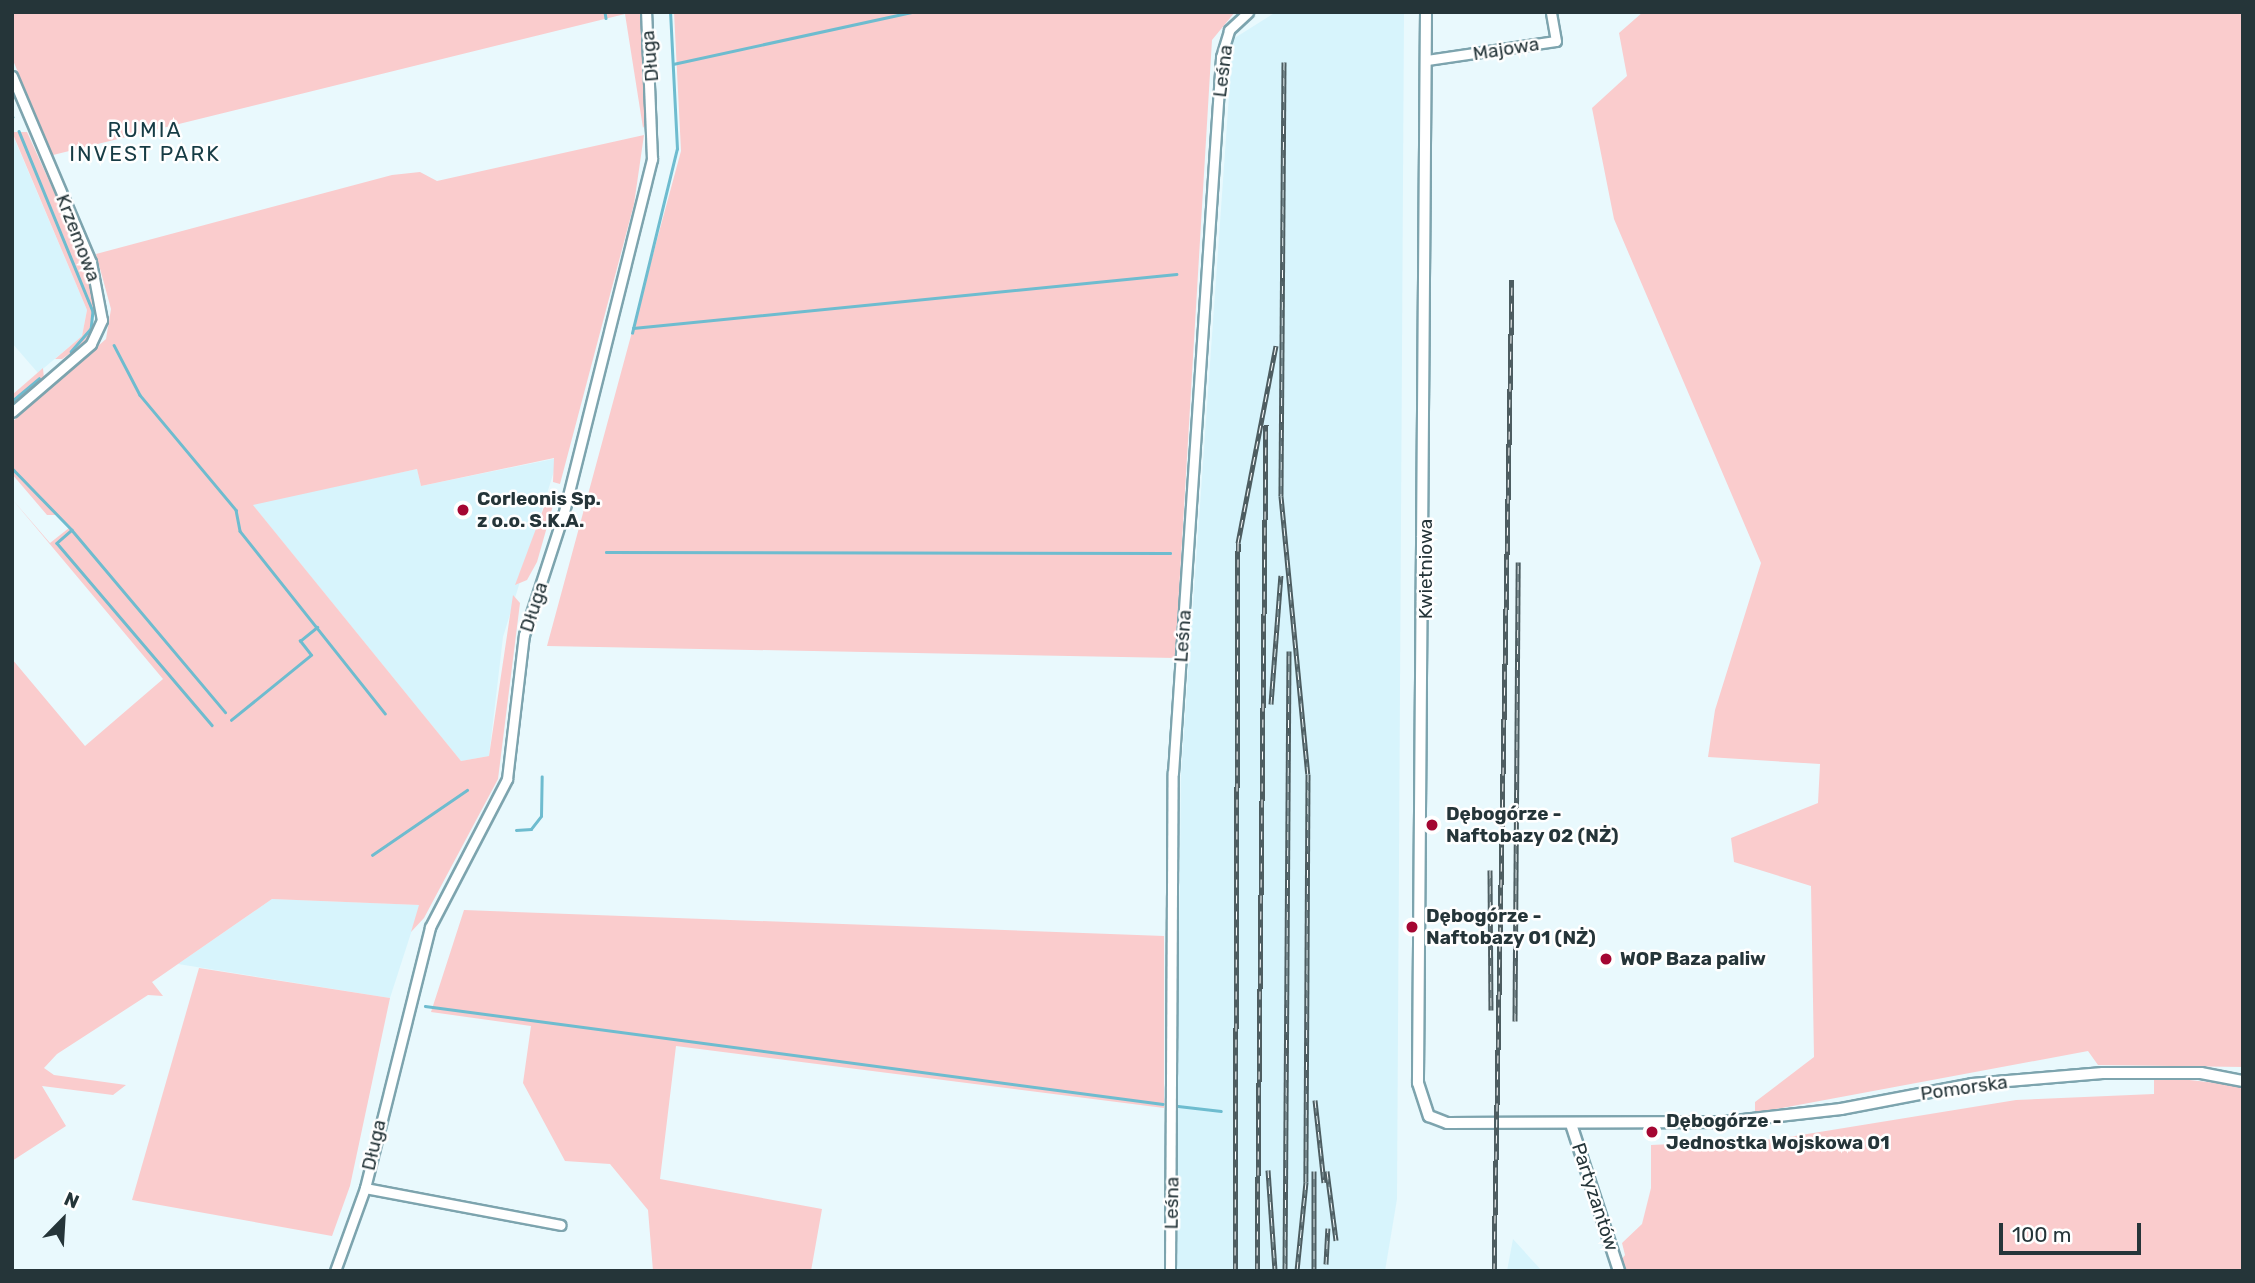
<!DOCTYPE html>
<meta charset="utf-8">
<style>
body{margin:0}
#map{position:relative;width:2255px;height:1283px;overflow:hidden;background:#e9f9fd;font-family:Rubik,sans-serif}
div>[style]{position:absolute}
.built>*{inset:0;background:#d7f4fc}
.green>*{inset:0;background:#facccd}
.stream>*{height:2.5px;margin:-1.25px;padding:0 1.25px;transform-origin:1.25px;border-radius:1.25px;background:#6ebccf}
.roads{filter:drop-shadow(2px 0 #7da4ae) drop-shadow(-2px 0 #7da4ae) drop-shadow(0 2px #7da4ae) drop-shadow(0 -2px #7da4ae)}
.minor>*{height:9px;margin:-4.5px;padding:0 4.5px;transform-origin:4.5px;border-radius:4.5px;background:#fff}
.tertiary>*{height:10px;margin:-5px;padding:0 5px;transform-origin:5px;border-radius:5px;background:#fff}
.rail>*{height:5px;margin-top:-2.5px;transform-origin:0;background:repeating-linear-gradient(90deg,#fff 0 8px,#4d5d61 0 16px);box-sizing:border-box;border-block:2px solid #4d5d61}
.dots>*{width:19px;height:19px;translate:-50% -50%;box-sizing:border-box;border:4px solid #fff;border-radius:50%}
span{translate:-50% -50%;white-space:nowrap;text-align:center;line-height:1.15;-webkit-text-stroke:5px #fff;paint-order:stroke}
.street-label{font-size:19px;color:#253539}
.poi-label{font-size:19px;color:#253539;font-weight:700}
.left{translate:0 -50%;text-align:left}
.neighbourhood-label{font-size:21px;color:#163c45;letter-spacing:2px}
.frame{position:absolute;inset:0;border:14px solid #253539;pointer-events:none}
.north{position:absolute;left:28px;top:1185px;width:70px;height:70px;-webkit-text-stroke:5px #fff;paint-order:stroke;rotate:24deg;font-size:19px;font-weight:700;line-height:28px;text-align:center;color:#253539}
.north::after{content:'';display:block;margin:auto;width:24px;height:32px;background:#253539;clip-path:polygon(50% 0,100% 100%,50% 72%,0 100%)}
.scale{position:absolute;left:1999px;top:1223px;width:142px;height:32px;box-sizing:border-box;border:4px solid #253539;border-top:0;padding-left:9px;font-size:21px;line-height:24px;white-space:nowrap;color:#253539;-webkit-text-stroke:5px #fff;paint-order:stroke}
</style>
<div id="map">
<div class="built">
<div style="clip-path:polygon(1276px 12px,1404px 12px,1397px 1199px,1385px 1271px,1175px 1271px,1181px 774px,1233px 39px)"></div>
<div style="clip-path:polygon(12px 133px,87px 310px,82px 336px,38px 373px,12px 343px)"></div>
<div style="clip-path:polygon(558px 458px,503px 637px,489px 756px,461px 761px,252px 504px,417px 469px,421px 486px)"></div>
<div style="clip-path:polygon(272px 899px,420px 905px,390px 998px,178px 964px)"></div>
<div style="clip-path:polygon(1513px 1239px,1542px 1271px,1507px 1271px)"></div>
</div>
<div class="green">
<div style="clip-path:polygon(12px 12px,643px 12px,648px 120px,643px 128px,625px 14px,53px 155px,12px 58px)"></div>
<div style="clip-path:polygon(674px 12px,1235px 12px,1212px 40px,1175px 658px,547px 646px,681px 151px)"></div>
<div style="clip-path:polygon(1643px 12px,2243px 12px,2243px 1067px,2098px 1065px,2088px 1051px,1755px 1113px,1755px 1102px,1814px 1057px,1811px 886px,1734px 862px,1731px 838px,1818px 803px,1820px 764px,1708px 757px,1715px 710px,1761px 563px,1614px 219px,1592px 108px,1627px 76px,1619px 33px)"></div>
<div style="clip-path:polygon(12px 132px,27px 132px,88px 267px,96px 303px,89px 340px,62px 359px,55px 359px,82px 336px,87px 310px)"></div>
<div style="clip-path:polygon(644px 135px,634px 204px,560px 484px,553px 482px,554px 458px,421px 486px,417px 469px,253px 505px,461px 761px,489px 756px,513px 595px,520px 603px,498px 779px,424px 918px,411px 932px,419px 905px,272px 899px,152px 982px,163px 996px,148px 995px,57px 1054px,44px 1068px,54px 1075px,126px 1085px,113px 1095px,42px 1086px,66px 1126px,12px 1161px,12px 659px,85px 746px,163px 679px,12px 499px,50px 543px,69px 528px,57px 515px,47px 515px,12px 474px,12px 422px,106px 339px,111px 309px,96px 254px,392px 175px,420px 172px,437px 181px)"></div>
<div style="clip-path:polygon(43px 368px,44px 379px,12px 405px,12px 395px)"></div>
<div style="clip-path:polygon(550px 491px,556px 495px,537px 562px,527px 580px,515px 585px)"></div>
<div style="clip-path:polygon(464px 910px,1164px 936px,1164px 1108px,676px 1046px,660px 1179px,822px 1209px,811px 1271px,653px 1271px,648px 1210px,610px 1164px,565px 1161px,523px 1083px,531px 1026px,431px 1012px)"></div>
<div style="clip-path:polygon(199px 968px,390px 998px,350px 1186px,332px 1236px,132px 1200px)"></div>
<div style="clip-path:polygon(2154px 1076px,2243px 1086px,2243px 1271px,1613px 1271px,1625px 1255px,1622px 1243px,1642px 1224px,1651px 1188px,1651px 1145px,1777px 1139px,2016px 1100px,2154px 1094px)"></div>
</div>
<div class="stream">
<div style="left:605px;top:12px;width:6px;rotate:81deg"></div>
<div style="left:673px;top:64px;width:245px;rotate:-12.3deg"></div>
<div style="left:12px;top:116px;width:1px;rotate:45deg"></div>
<div style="left:19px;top:131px;width:195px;rotate:67.7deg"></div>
<div style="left:93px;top:311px;width:18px;rotate:96deg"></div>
<div style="left:91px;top:329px;width:30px;rotate:131deg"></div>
<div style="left:633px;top:328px;width:546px;rotate:-5.68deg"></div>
<div style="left:632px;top:333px;width:189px;rotate:-76.3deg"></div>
<div style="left:677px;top:149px;width:137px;rotate:-92.9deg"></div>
<div style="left:114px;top:345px;width:56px;rotate:62.5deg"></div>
<div style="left:140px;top:395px;width:150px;rotate:50.1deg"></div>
<div style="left:236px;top:510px;width:21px;rotate:79deg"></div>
<div style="left:240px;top:531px;width:233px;rotate:51.5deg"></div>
<div style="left:12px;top:401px;width:35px;rotate:-40deg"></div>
<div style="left:12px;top:468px;width:86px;rotate:45.9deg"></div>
<div style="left:72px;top:530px;width:20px;rotate:139deg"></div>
<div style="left:57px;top:543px;width:239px;rotate:49.6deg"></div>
<div style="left:72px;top:530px;width:238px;rotate:49.9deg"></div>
<div style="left:606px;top:552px;width:564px;rotate:0.1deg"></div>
<div style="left:231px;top:720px;width:103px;rotate:-39.1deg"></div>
<div style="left:311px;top:655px;width:18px;rotate:-128deg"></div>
<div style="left:300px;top:641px;width:22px;rotate:-39deg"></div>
<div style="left:516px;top:830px;width:15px;rotate:-4deg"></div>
<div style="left:531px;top:829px;width:16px;rotate:-52deg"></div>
<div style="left:541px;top:816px;width:39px;rotate:-89deg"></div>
<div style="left:372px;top:855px;width:115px;rotate:-34.4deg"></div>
<div style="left:425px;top:1006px;width:744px;rotate:7.56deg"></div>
<div style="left:1178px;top:1106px;width:43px;rotate:6.6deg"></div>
</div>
<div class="roads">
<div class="minor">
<div style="left:1427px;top:60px;width:130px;rotate:-8.4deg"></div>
<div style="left:1556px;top:41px;width:29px;rotate:-100deg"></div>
<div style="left:12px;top:76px;width:202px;rotate:67deg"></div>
<div style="left:91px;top:262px;width:59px;rotate:79.3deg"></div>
<div style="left:102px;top:320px;width:26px;rotate:115deg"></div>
<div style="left:91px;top:344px;width:104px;rotate:139.3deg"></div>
<div style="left:365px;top:1188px;width:199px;rotate:10.7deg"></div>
<div style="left:335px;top:1271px;width:88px;rotate:-70.1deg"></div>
<div style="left:365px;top:1188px;width:269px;rotate:-76deg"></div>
<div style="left:430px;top:927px;width:167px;rotate:-62.5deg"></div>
<div style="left:507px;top:779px;width:145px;rotate:-83.3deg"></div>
<div style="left:524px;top:635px;width:129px;rotate:-72deg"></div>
<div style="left:564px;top:512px;width:364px;rotate:-76deg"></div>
<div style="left:652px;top:159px;width:147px;rotate:-92.3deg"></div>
<div style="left:1170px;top:1271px;width:498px;rotate:-89.7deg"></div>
<div style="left:1173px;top:773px;width:718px;rotate:-86.16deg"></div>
<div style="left:1221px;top:57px;width:28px;rotate:-73deg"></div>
<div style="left:1229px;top:30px;width:26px;rotate:-43deg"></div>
</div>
<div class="tertiary">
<div style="left:1426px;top:12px;width:1071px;rotate:90.43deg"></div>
<div style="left:1418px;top:1083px;width:35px;rotate:72deg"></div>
<div style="left:1429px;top:1116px;width:19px;rotate:21deg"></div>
<div style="left:1447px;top:1123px;width:278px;rotate:-0.2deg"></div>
<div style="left:1725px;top:1122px;width:117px;rotate:-6.4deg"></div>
<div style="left:1841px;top:1109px;width:133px;rotate:-10.8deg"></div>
<div style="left:1972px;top:1084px;width:131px;rotate:-4.8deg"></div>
<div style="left:2103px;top:1073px;width:98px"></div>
<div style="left:2201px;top:1073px;width:43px;rotate:10.8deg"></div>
<div style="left:1571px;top:1124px;width:155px;rotate:71.9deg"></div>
</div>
</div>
<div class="rail">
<div style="left:1284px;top:62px;width:434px;rotate:90.4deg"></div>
<div style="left:1281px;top:496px;width:279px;rotate:84.5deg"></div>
<div style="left:1308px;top:774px;width:408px;rotate:90.3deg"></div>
<div style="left:1306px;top:1182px;width:89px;rotate:95.8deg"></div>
<div style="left:1271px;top:704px;width:129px;rotate:-85.6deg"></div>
<div style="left:1490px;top:870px;width:140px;rotate:89.6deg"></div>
<div style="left:1515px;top:1021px;width:459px;rotate:-89.6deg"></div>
<div style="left:1315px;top:1100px;width:83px;rotate:83.8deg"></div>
<div style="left:1268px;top:1170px;width:101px;rotate:86deg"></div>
<div style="left:1314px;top:1171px;width:100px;rotate:90deg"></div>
<div style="left:1327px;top:1171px;width:70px;rotate:82.6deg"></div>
<div style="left:1326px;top:1264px;width:36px;rotate:-87deg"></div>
<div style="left:1235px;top:1271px;width:728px;rotate:-89.76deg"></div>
<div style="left:1238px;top:543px;width:201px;rotate:-79.1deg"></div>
<div style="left:1257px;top:1271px;width:847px;rotate:-89.39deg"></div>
<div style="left:1285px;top:1271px;width:620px;rotate:-89.63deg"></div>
<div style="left:1494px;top:1271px;width:992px;rotate:-88.96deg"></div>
</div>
<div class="dots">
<div style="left:463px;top:510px;background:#a40632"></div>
<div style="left:1432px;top:825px;background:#a40632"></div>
<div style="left:1412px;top:927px;background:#a40632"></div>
<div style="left:1606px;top:959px;background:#a40632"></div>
<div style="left:1652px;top:1132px;background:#a40632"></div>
</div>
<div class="street-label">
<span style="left:1506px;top:49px;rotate:-9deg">Majowa</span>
<span style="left:650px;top:56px;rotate:-95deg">Długa</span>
<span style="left:1223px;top:71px;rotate:-83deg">Leśna</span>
<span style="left:78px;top:238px;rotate:69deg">Krzemowa</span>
<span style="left:1426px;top:569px;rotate:-90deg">Kwietniowa</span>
<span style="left:534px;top:607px;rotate:-72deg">Długa</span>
<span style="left:1183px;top:636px;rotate:-86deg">Leśna</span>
<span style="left:1964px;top:1088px;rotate:-8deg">Pomorska</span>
<span style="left:374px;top:1145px;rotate:-77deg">Długa</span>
<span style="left:1595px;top:1197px;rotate:72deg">Partyzantów</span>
<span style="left:1172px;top:1203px;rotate:-89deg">Leśna</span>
</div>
<div class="poi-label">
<span class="left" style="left:477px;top:510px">Corleonis Sp.<br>z o.o. S.K.A.</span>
<span class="left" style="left:1446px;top:825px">Dębogórze -<br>Naftobazy 02 (NŻ)</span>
<span class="left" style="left:1426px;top:927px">Dębogórze -<br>Naftobazy 01 (NŻ)</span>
<span class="left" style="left:1620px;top:959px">WOP Baza paliw</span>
<span class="left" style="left:1666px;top:1132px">Dębogórze -<br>Jednostka Wojskowa 01</span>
</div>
<div class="neighbourhood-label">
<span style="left:145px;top:142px">RUMIA<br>INVEST PARK</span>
</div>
<div class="frame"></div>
<div class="north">N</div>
<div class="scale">100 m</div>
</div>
